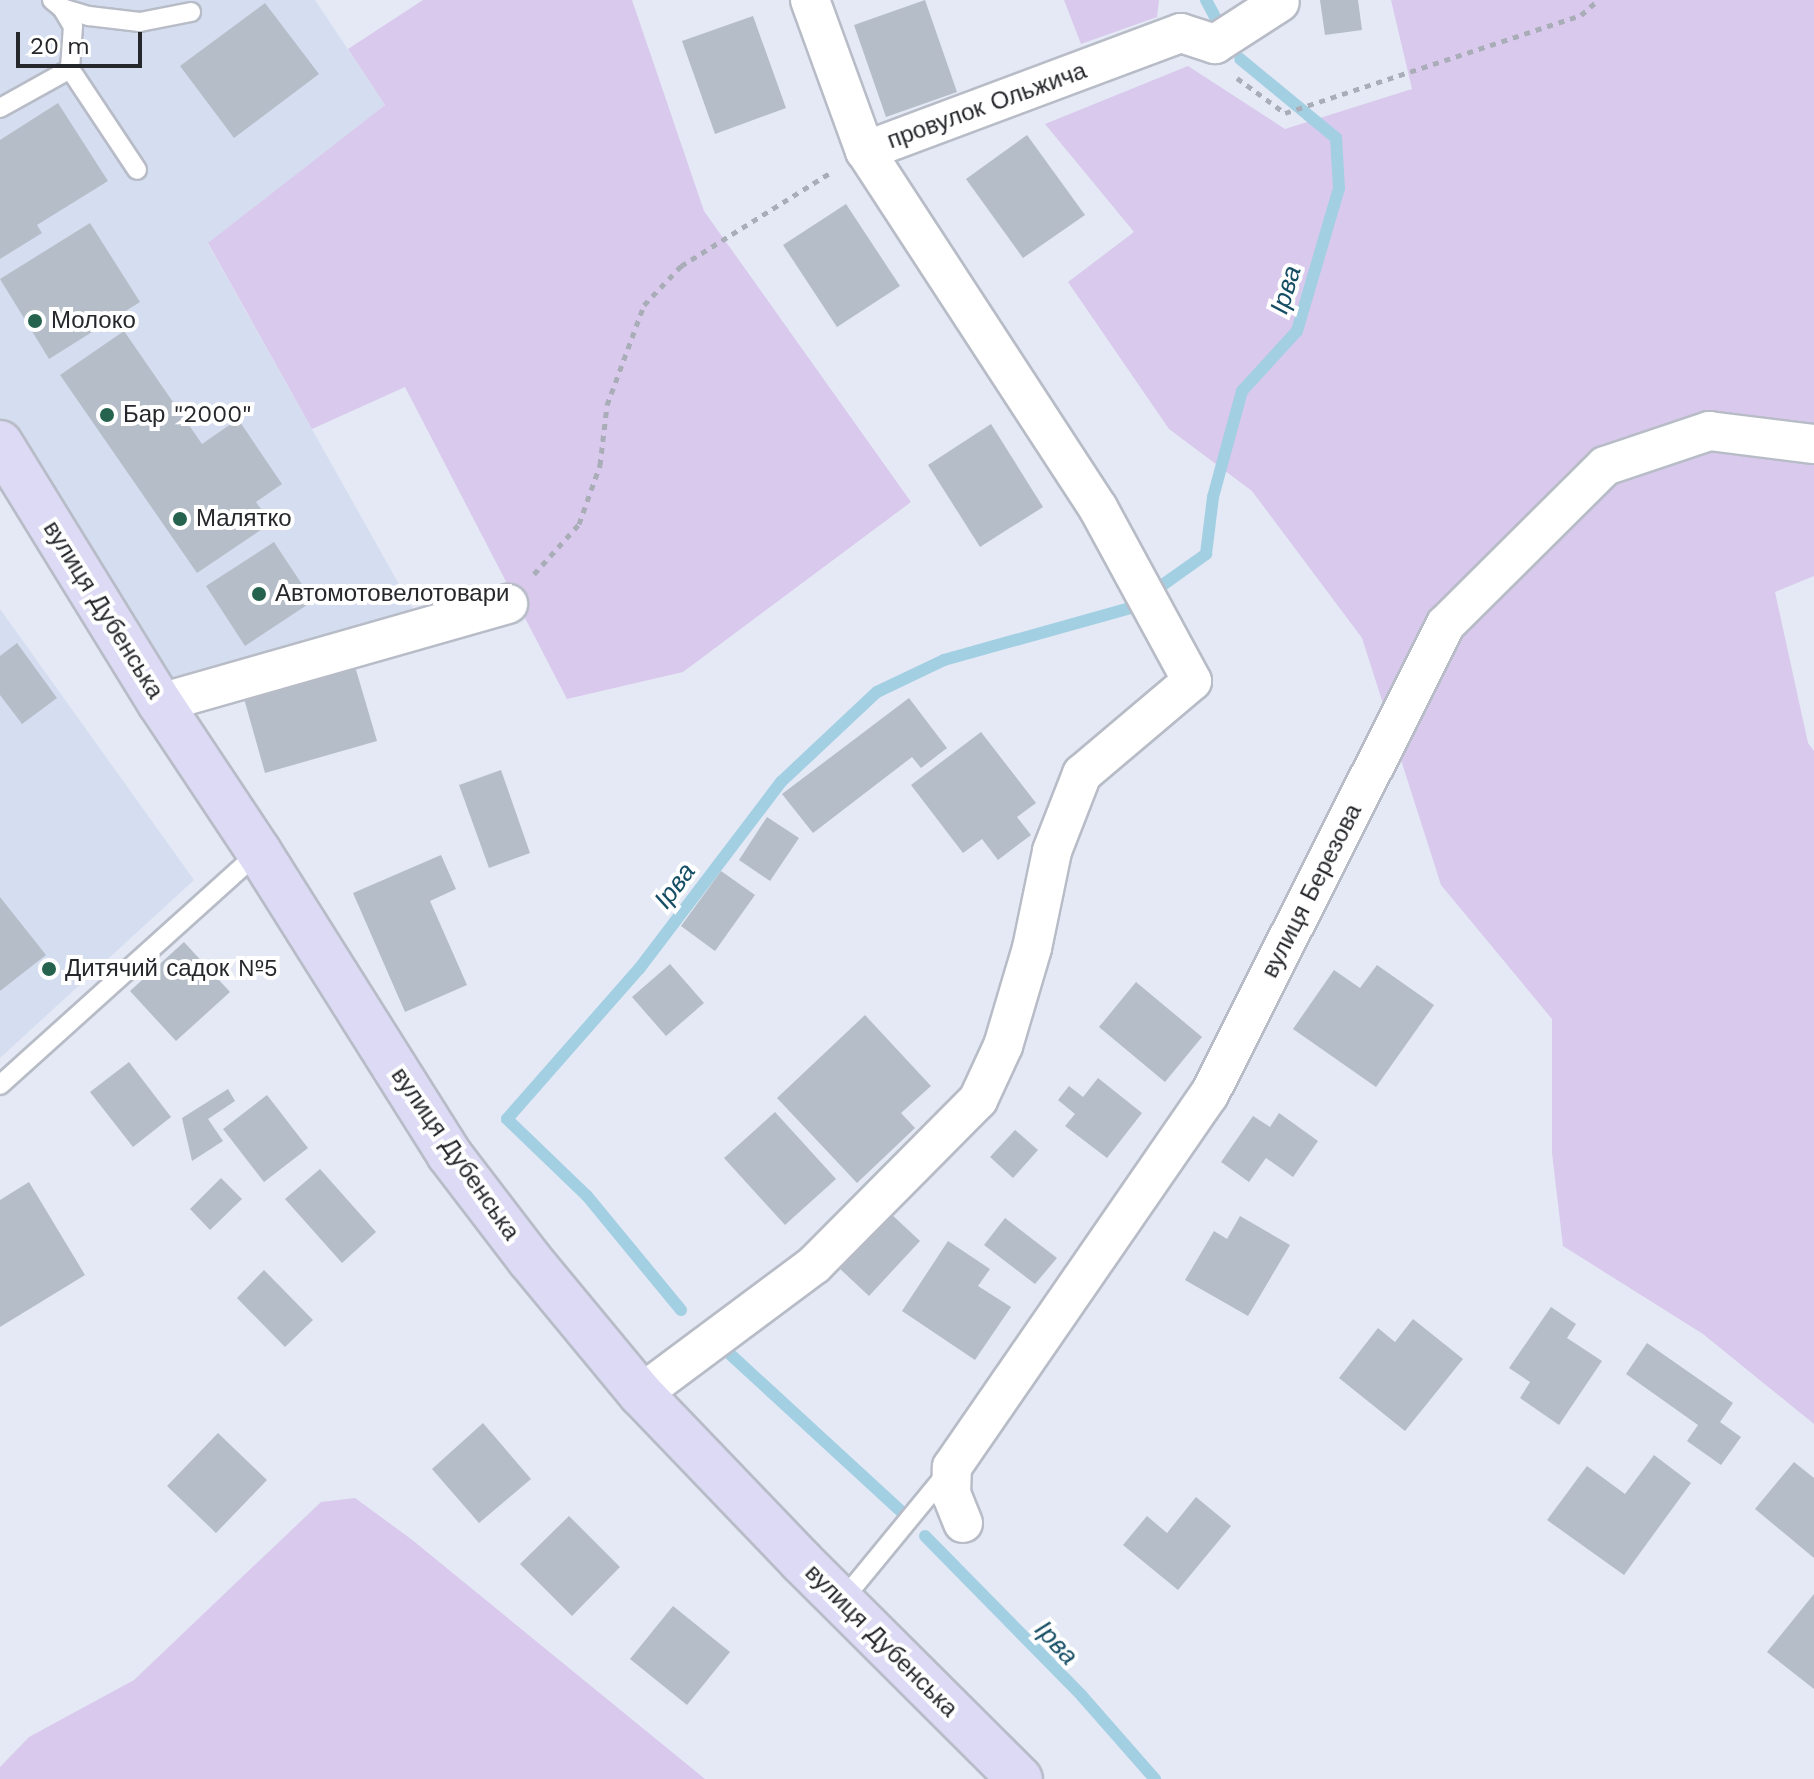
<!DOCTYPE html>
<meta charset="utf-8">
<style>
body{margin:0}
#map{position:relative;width:1814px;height:1779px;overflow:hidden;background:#e4e9f5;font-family:"Work Sans",sans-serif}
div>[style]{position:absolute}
.built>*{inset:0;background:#d5ddf0}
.green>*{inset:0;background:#d9c9ec}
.stream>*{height:12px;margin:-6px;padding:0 6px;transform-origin:6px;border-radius:6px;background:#a3cfe3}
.building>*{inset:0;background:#b5bec8}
.path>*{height:5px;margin-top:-2.5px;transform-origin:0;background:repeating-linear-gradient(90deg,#a9adb7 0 6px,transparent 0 12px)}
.roads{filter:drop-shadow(2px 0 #b7bcc7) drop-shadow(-2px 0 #b7bcc7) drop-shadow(0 2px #b7bcc7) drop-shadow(0 -2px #b7bcc7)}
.service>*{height:18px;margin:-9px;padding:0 9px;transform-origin:9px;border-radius:9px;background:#fff}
.minor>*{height:38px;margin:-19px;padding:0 19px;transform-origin:19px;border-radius:19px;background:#fff}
.secondary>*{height:44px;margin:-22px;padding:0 22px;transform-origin:22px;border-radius:22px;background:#dddaf5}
.dots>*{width:22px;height:22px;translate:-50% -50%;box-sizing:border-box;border:4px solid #fff;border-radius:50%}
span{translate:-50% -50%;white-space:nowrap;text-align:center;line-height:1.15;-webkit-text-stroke:8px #fff;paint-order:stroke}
.street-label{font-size:24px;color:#25272b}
.poi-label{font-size:24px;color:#25272b}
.left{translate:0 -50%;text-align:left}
.water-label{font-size:26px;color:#154e64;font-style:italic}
.scale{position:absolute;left:16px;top:32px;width:126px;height:36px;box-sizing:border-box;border:4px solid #25272b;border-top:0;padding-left:10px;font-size:24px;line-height:28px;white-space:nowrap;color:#25272b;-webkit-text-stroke:6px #fff;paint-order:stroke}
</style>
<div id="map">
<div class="built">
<div style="clip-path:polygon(0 0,315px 0,385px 105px,208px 244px,423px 627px,160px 703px,0 443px)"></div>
<div style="clip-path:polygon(0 609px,194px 880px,0 1058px)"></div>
</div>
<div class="green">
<div style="clip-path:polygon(423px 0,632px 0,704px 211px,911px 502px,683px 672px,567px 699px,405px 387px,312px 429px,208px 243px,385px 105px,348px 49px)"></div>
<div style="clip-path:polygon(1064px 0,1159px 0,1157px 17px,1081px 44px)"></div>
<div style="clip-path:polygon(1391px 0,1814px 0,1814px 576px,1775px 592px,1808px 743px,1814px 751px,1814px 1424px,1703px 1334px,1563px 1246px,1552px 1153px,1552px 1019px,1441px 885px,1362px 638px,1252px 491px,1169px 429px,1068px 282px,1134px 232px,1045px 124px,1188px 66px,1285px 129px,1412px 89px)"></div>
<div style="clip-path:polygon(355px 1498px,411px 1539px,705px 1779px,0 1779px,0 1767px,29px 1737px,134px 1680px,321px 1502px)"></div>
</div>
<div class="stream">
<div style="left:1206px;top:0;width:24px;rotate:62deg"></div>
<div style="left:1164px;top:584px;width:52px;rotate:-35.5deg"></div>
<div style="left:1206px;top:554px;width:57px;rotate:-83deg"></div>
<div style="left:1213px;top:497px;width:110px;rotate:-74.7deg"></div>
<div style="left:1242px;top:391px;width:81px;rotate:-47.5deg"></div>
<div style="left:1297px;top:331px;width:149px;rotate:-73.6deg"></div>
<div style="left:1339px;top:188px;width:50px;rotate:-93.4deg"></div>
<div style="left:1336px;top:138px;width:124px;rotate:-140.5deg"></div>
<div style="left:681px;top:1310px;width:148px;rotate:-129.5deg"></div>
<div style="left:587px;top:1196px;width:111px;rotate:-136.1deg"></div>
<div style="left:507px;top:1119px;width:200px;rotate:-48.7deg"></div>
<div style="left:639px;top:969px;width:235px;rotate:-52.8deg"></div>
<div style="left:781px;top:782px;width:132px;rotate:-43.2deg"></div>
<div style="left:877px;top:692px;width:74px;rotate:-25.5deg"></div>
<div style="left:944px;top:660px;width:193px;rotate:-15.6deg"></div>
<div style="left:731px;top:1355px;width:232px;rotate:42.6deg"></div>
<div style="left:925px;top:1536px;width:224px;rotate:45.5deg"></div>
<div style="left:1082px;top:1696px;width:111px;rotate:48.7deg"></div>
</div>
<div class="building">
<div style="clip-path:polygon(925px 0,957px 92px,886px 117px,854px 25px)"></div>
<div style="clip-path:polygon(1320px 0,1358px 0,1362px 30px,1325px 35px)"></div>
<div style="clip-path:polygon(265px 3px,319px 74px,234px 138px,180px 66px)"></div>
<div style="clip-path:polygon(753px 16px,786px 108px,715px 134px,682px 41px)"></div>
<div style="clip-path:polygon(58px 103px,108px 181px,37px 225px,42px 233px,0 259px,0 140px)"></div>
<div style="clip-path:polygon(1027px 135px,1085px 215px,1023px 258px,966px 179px)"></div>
<div style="clip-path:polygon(846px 204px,900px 286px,837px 327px,783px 245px)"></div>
<div style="clip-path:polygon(90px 223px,140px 302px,49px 359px,0 279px)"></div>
<div style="clip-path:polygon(124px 331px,202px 444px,238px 419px,282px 484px,256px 502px,271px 523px,197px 573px,60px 375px)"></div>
<div style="clip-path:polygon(991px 424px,1043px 507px,980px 547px,928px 465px)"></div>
<div style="clip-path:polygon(274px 542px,313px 601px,245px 646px,206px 586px)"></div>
<div style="clip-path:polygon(17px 643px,57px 698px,22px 724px,0 695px,0 656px)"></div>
<div style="clip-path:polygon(354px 663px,377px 741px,265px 773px,243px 695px)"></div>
<div style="clip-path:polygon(909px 698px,947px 748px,921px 768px,912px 757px,813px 833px,782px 794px)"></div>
<div style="clip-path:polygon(981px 732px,1036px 803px,1017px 817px,1031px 835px,998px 860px,982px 839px,963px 853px,911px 785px)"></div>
<div style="clip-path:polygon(501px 770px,530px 853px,489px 868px,459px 785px)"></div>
<div style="clip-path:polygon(767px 817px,799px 838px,770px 881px,739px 860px)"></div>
<div style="clip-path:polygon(441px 855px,456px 889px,430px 901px,467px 985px,405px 1012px,353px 893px)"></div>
<div style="clip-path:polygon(721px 871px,755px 895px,715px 951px,681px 926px)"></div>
<div style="clip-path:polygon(0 897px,46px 955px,0 991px)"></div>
<div style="clip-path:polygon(184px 942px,230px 992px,176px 1041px,130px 991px)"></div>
<div style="clip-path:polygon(670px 964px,704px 1003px,666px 1036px,632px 997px)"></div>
<div style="clip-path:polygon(1377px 965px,1434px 1005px,1376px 1087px,1293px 1029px,1334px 970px,1360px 988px)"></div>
<div style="clip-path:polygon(1136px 982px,1202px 1037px,1165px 1082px,1099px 1027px)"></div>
<div style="clip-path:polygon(865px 1015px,931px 1086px,901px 1113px,915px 1128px,857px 1183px,777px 1098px)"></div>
<div style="clip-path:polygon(129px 1062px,171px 1117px,133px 1147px,90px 1092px)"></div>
<div style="clip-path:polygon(1098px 1078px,1142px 1113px,1107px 1158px,1065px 1126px,1075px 1114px,1058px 1100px,1069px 1086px,1083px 1097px)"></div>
<div style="clip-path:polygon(228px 1089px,235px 1101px,208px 1119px,223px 1141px,192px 1161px,182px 1118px)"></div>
<div style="clip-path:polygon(267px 1095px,308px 1148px,264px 1182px,223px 1129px)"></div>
<div style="clip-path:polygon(775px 1112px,836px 1179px,785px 1225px,724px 1158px)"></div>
<div style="clip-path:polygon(1279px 1113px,1318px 1141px,1293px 1177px,1266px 1158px,1249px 1182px,1221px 1162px,1253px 1116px,1270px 1127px)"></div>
<div style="clip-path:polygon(1015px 1130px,1038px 1150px,1013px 1178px,990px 1157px)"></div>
<div style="clip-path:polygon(320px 1169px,376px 1232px,342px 1263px,285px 1199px)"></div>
<div style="clip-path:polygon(221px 1178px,242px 1199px,210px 1230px,190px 1209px)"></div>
<div style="clip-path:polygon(29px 1182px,85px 1275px,0 1327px,0 1200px)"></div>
<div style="clip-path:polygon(889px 1212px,920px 1241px,869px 1296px,838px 1267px)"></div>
<div style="clip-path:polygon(1240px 1216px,1290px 1245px,1248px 1316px,1185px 1280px,1214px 1231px,1227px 1239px)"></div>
<div style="clip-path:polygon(1005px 1218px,1057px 1258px,1035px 1284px,984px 1245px)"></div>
<div style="clip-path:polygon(948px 1241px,990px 1269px,978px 1286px,1011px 1307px,975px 1360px,902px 1311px)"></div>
<div style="clip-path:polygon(264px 1270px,313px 1320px,285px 1347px,237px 1298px)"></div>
<div style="clip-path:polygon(1551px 1307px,1576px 1324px,1567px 1338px,1602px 1361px,1559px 1425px,1520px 1398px,1530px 1382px,1509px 1368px)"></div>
<div style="clip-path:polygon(1413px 1319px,1463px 1359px,1405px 1431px,1339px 1378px,1378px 1328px,1395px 1342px)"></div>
<div style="clip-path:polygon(1647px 1343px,1733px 1403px,1720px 1422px,1741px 1437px,1721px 1465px,1687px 1441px,1698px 1425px,1626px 1374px)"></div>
<div style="clip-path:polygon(483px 1423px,531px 1479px,479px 1523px,432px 1469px)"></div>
<div style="clip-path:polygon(218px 1433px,267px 1480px,216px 1533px,167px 1486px)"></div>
<div style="clip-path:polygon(1654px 1455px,1691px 1483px,1624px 1575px,1547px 1520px,1587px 1466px,1625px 1494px)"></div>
<div style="clip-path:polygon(1794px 1462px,1814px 1478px,1814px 1558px,1755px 1509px)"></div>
<div style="clip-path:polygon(1196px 1497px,1231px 1526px,1178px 1590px,1123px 1545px,1147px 1516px,1167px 1533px)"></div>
<div style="clip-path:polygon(569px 1516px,620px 1567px,572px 1616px,520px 1564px)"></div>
<div style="clip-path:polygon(1814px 1594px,1814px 1689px,1767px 1652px)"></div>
<div style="clip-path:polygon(673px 1606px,730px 1652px,687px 1705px,630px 1659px)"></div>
</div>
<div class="path">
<div style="left:1237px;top:78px;width:59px;rotate:36.1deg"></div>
<div style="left:1285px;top:113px;width:312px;rotate:-18.3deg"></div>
<div style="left:1581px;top:15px;width:23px;rotate:-41deg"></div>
<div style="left:534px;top:574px;width:67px;rotate:-48deg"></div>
<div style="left:579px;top:524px;width:63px;rotate:-70.4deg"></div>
<div style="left:600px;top:465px;width:60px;rotate:-83.3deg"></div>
<div style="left:607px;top:405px;width:107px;rotate:-69.7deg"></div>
<div style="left:644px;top:305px;width:54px;rotate:-46.5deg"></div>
<div style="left:681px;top:266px;width:179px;rotate:-32deg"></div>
</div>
<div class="roads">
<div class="service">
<div style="left:52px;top:0;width:13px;rotate:39deg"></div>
<div style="left:62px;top:8px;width:21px;rotate:59deg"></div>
<div style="left:73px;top:26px;width:43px;rotate:94deg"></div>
<div style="left:70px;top:69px;width:121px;rotate:56.4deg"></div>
<div style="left:62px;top:8px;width:28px;rotate:17deg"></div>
<div style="left:89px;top:16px;width:51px;rotate:6.7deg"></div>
<div style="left:140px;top:22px;width:52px;rotate:-11.1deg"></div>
<div style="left:0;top:108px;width:80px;rotate:-29.1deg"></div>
<div style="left:0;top:1085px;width:348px;rotate:-42deg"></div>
<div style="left:841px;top:1602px;width:166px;rotate:-50.6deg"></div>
</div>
<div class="minor">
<div style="left:810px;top:0;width:161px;rotate:70deg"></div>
<div style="left:865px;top:151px;width:337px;rotate:-20.5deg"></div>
<div style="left:1181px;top:33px;width:36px;rotate:18deg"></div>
<div style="left:1215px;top:44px;width:77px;rotate:-32.9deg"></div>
<div style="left:160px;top:703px;width:362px;rotate:-15.9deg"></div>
<div style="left:641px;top:1394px;width:216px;rotate:-36.7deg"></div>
<div style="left:814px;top:1265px;width:233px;rotate:-45.2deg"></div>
<div style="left:978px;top:1100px;width:60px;rotate:-65.2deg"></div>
<div style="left:1003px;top:1046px;width:102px;rotate:-73.5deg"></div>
<div style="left:1032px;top:948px;width:99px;rotate:-78.3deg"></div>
<div style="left:1052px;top:851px;width:83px;rotate:-68.7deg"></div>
<div style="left:1082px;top:774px;width:144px;rotate:-40.2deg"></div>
<div style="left:1192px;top:681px;width:197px;rotate:-118.5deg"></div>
<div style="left:1098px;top:508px;width:426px;rotate:-123.1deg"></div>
<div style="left:963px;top:1523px;width:31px;rotate:-112deg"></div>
<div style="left:951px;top:1494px;width:27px;rotate:-88deg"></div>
<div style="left:952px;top:1467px;width:452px;rotate:-55.4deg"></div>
<div style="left:1209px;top:1095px;width:527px;rotate:-63.29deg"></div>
<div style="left:1446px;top:624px;width:224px;rotate:-44.8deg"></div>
<div style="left:1605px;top:466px;width:110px;rotate:-18.6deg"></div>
<div style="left:1709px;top:431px;width:106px;rotate:7.1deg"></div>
</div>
<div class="secondary">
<div style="left:0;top:443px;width:305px;rotate:58.4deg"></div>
<div style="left:160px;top:703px;width:179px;rotate:56.4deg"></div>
<div style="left:259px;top:852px;width:357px;rotate:57.8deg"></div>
<div style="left:449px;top:1154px;width:133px;rotate:52.6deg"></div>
<div style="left:530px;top:1260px;width:174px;rotate:50.4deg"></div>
<div style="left:641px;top:1394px;width:231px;rotate:46.2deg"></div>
<div style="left:801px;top:1561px;width:309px;rotate:44.9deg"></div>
</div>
</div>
<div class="dots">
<div style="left:35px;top:321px;background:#25634f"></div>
<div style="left:107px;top:415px;background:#25634f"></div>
<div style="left:180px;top:519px;background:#25634f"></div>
<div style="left:259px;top:594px;background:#25634f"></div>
<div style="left:49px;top:969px;background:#25634f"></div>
</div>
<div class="street-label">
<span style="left:987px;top:106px;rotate:-20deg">провулок Ольжича</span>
<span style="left:103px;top:610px;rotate:58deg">вулиця Дубенська</span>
<span style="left:1312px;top:891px;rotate:-63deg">вулиця Березова</span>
<span style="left:455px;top:1154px;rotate:55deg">вулиця Дубенська</span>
<span style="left:881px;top:1641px;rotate:45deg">вулиця Дубенська</span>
</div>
<div class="poi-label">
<span class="left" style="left:51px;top:321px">Молоко</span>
<span class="left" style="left:123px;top:415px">Бар "2000"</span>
<span class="left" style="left:196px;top:519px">Малятко</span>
<span class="left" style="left:275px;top:594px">Автомотовелотовари</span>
<span class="left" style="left:65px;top:969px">Дитячий садок №5</span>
</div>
<div class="water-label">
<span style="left:1286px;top:290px;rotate:-73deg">Ірва</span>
<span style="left:675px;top:886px;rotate:-53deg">Ірва</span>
<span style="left:1056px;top:1643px;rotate:47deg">Ірва</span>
</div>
<div class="scale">20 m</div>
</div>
